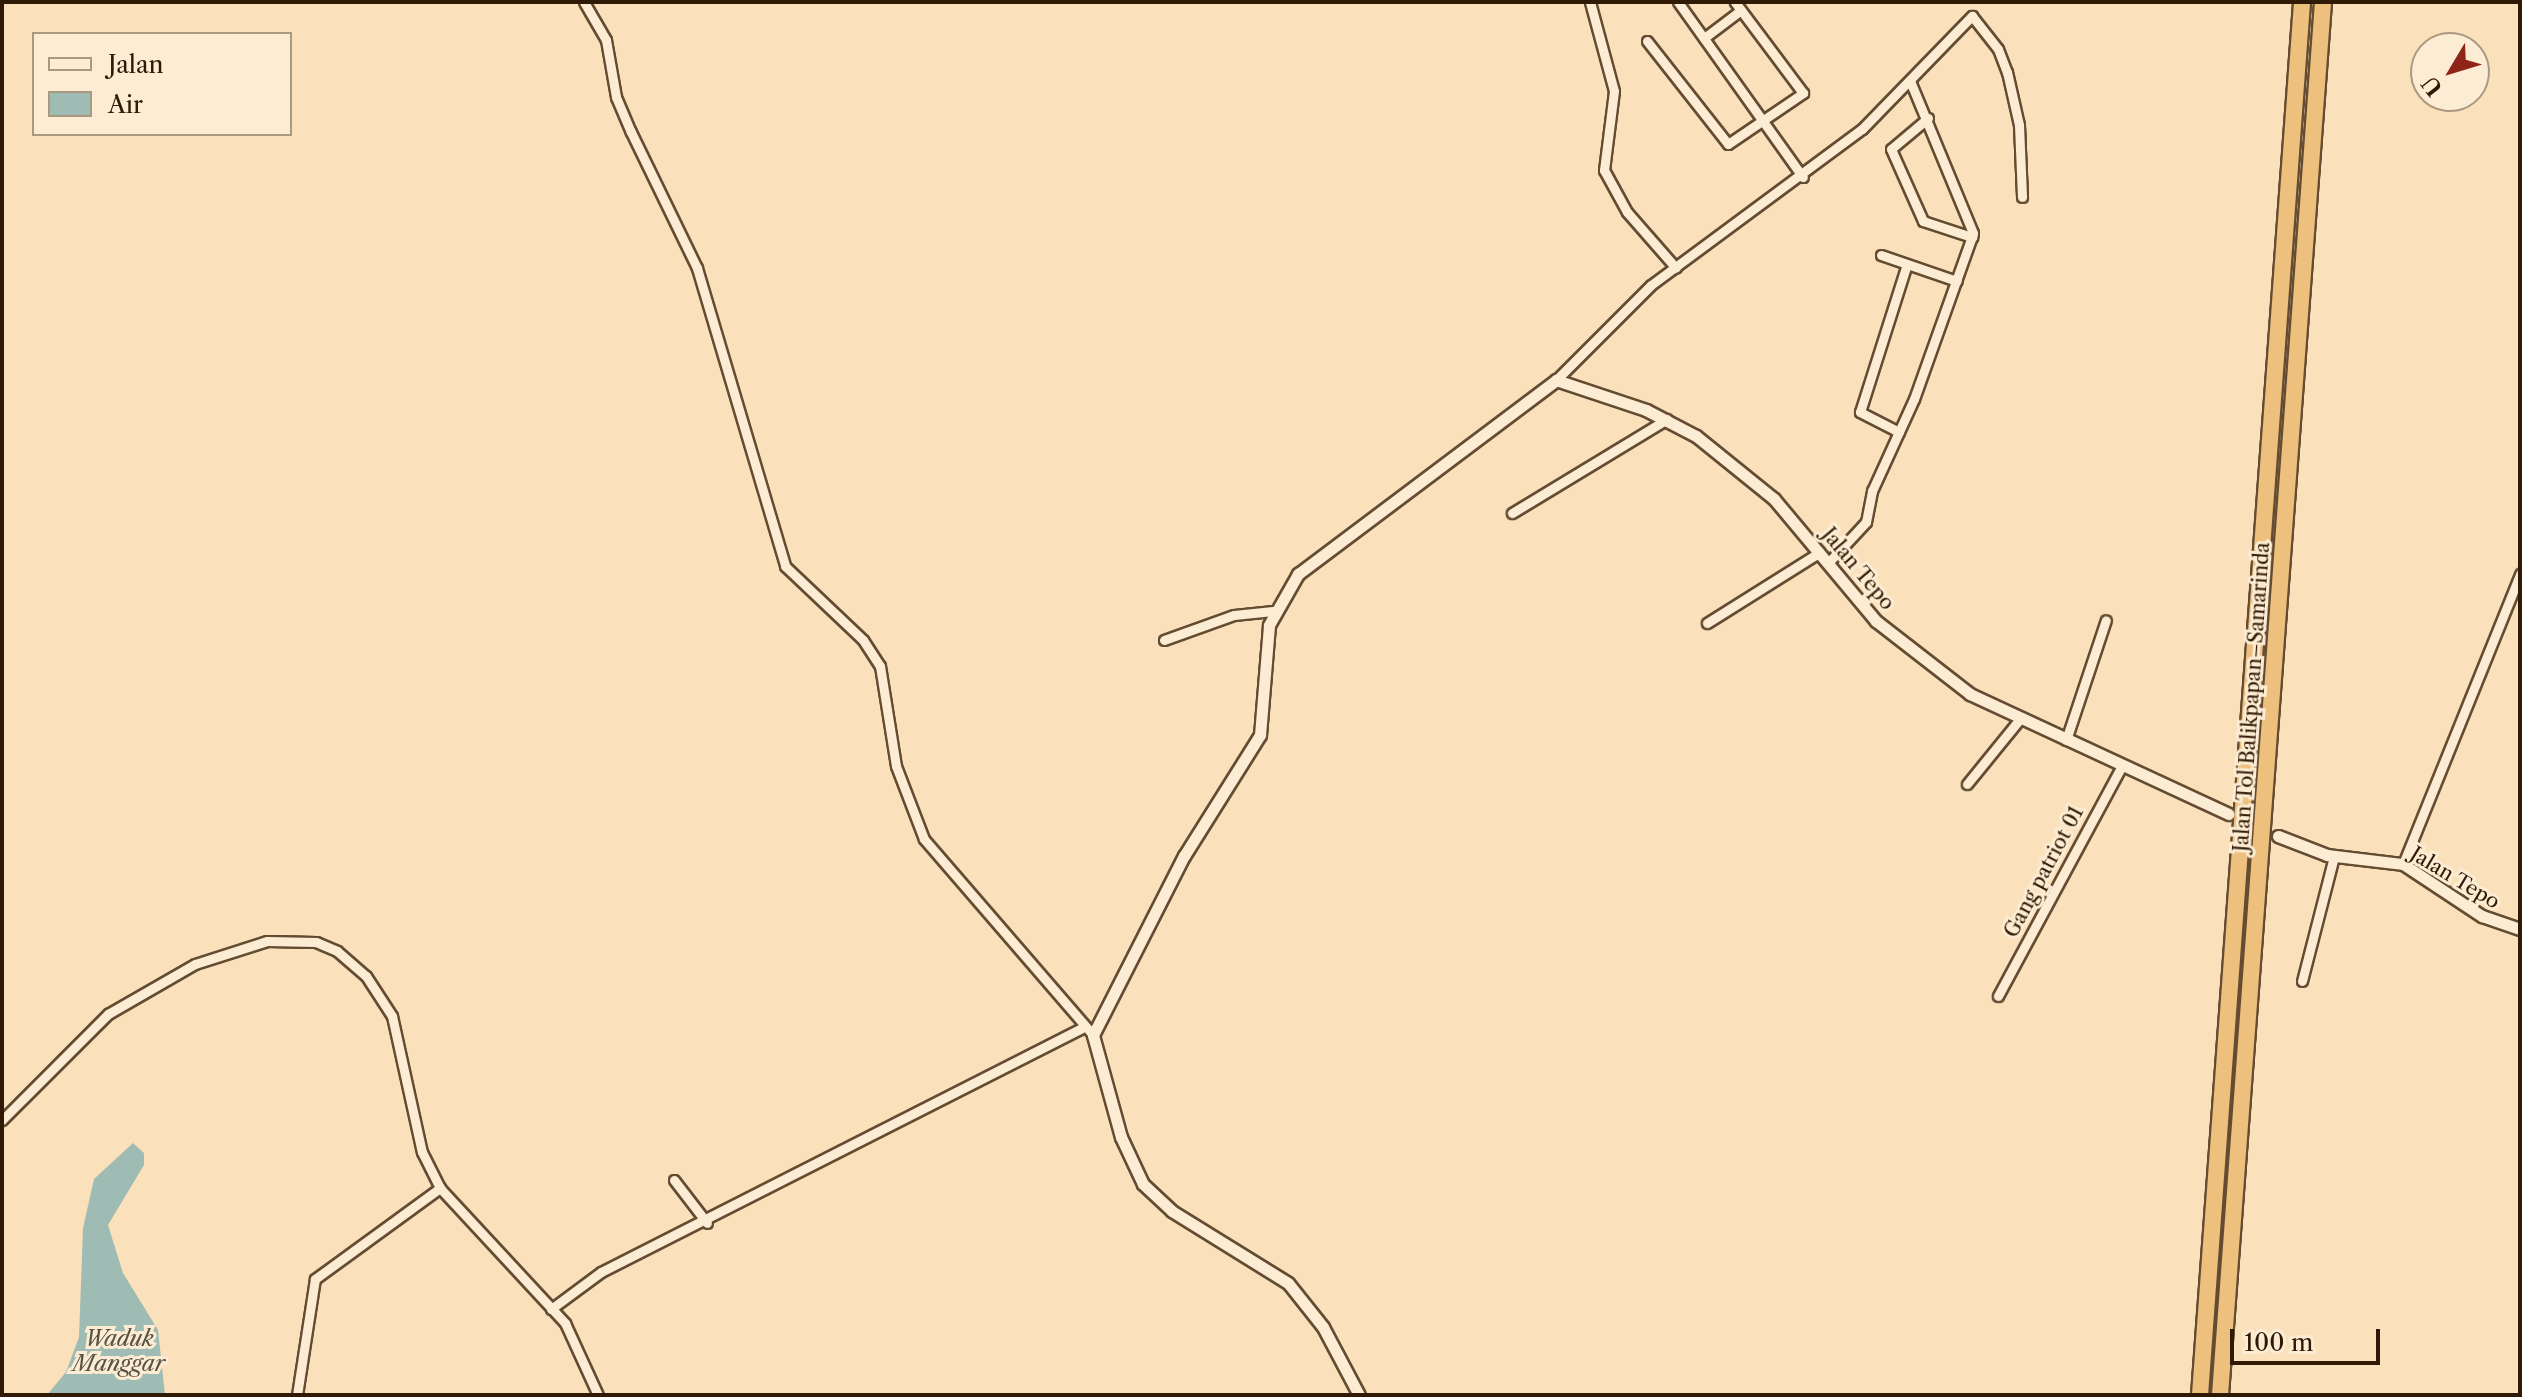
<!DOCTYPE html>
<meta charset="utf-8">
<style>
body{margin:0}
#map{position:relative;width:2522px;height:1397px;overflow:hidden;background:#fbe1bb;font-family:"Libre Caslon Text",serif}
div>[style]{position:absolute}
.water>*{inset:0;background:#9fbcb4}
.tertiary-tunnel>*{height:11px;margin-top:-5.5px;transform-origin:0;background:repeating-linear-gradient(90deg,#d3b997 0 11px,transparent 0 16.5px)}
.roads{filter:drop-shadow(2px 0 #644c32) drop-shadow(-2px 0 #644c32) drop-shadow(0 2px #644c32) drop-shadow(0 -2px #644c32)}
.minor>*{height:9px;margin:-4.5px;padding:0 4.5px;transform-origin:4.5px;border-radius:4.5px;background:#fcecd3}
.tertiary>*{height:11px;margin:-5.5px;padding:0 5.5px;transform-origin:5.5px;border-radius:5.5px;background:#fcecd3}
.motorway>*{height:16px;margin:-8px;padding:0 8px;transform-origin:8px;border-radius:8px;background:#eec07e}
span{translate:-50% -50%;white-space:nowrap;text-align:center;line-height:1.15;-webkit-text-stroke:6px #fcecd3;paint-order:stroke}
.street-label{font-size:20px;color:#311a05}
.water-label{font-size:22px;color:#585342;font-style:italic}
.frame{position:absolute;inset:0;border:4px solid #311a05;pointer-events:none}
.legend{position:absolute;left:32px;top:32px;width:260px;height:104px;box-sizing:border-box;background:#fcecd3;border:2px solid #ab9881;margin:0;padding:10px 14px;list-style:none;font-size:24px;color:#311a05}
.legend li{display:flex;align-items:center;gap:16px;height:40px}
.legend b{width:40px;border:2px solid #ab9881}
.north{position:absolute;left:2410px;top:32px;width:80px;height:80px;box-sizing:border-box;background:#fcecd3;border:2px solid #ab9881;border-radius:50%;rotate:232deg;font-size:22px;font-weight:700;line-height:32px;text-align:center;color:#311a05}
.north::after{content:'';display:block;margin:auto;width:28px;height:36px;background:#8f2418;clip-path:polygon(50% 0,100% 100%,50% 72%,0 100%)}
.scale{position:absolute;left:2230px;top:1329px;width:150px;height:36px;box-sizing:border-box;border:4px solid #311a05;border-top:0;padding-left:10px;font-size:24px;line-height:28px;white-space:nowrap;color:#311a05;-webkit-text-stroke:6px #fcecd3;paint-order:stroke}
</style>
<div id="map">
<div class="water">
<div style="clip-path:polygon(133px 1143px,144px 1153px,144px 1165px,108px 1225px,123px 1273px,158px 1330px,165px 1395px,47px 1395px,66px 1372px,79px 1337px,83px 1228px,94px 1179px)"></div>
</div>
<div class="tertiary-tunnel">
<div style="left:2229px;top:814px;width:54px;rotate:24.2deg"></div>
</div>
<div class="roads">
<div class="minor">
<div style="left:584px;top:2px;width:44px;rotate:59.9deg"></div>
<div style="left:606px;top:40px;width:58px;rotate:80deg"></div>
<div style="left:616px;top:97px;width:38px;rotate:67deg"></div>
<div style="left:631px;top:132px;width:151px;rotate:64.1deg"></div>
<div style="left:697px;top:268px;width:311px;rotate:73.5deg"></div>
<div style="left:785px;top:566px;width:108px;rotate:43.5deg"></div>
<div style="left:863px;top:640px;width:31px;rotate:57deg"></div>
<div style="left:880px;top:666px;width:101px;rotate:80.9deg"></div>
<div style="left:896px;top:766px;width:78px;rotate:69deg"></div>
<div style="left:924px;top:839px;width:259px;rotate:49.2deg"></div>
<div style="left:1590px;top:2px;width:92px;rotate:74.9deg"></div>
<div style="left:1614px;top:91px;width:80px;rotate:97.2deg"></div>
<div style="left:1604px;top:170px;width:48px;rotate:61.3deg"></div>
<div style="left:1627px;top:212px;width:74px;rotate:48.8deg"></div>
<div style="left:1678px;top:2px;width:215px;rotate:54.5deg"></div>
<div style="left:1704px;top:38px;width:46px;rotate:-37.1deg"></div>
<div style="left:1647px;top:41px;width:131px;rotate:51.8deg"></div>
<div style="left:1728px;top:144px;width:91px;rotate:-34.2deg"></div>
<div style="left:1803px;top:93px;width:114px;rotate:-126.8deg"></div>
<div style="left:1928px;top:118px;width:48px;rotate:140deg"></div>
<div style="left:1891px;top:149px;width:79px;rotate:66deg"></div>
<div style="left:1923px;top:221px;width:52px;rotate:18.1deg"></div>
<div style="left:1881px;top:255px;width:80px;rotate:18.9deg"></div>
<div style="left:1556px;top:380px;width:134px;rotate:-45deg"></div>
<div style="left:1651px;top:285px;width:262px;rotate:-36.5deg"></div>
<div style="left:1862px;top:129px;width:158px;rotate:-45.8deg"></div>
<div style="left:1972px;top:16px;width:42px;rotate:51.8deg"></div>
<div style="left:1998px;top:49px;width:25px;rotate:69deg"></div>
<div style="left:2007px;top:72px;width:54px;rotate:77.2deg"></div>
<div style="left:2019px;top:125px;width:72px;rotate:87.6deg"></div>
<div style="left:1899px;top:432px;width:44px;rotate:-152.9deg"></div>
<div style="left:1860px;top:412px;width:155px;rotate:-72.4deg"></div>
<div style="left:1512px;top:513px;width:181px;rotate:-31.2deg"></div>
<div style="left:1828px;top:563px;width:56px;rotate:-47.2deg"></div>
<div style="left:1866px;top:522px;width:32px;rotate:-79deg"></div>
<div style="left:1872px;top:491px;width:101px;rotate:-65.5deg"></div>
<div style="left:1914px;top:399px;width:176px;rotate:-70.4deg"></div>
<div style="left:1973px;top:233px;width:165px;rotate:-112.5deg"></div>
<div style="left:1707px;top:623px;width:133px;rotate:-32.1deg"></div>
<div style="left:1164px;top:640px;width:74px;rotate:-19.7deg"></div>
<div style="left:1234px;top:615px;width:39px;rotate:-6deg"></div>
<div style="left:2066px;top:740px;width:126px;rotate:-71.6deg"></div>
<div style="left:1967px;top:784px;width:82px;rotate:-50.9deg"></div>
<div style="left:2403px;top:864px;width:313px;rotate:-68deg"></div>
<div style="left:2302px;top:981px;width:129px;rotate:-75.6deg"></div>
<div style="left:1998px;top:996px;width:261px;rotate:-61.7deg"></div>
<div style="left:2px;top:1120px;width:150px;rotate:-45deg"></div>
<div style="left:108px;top:1014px;width:100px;rotate:-29.9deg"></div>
<div style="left:195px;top:964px;width:76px;rotate:-17.7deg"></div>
<div style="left:267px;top:941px;width:49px;rotate:1.2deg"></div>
<div style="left:316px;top:942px;width:23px;rotate:23deg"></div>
<div style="left:337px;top:951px;width:38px;rotate:41deg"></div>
<div style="left:366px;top:976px;width:48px;rotate:57deg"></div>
<div style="left:392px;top:1016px;width:139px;rotate:77.6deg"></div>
<div style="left:422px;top:1152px;width:40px;rotate:63.4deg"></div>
<div style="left:440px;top:1188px;width:184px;rotate:47.2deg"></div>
<div style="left:565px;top:1323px;width:79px;rotate:65.4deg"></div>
<div style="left:674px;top:1180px;width:54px;rotate:52.5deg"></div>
<div style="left:551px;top:1309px;width:62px;rotate:-36.5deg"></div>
<div style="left:601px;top:1272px;width:539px;rotate:-26.9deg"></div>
<div style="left:297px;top:1395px;width:117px;rotate:-81.2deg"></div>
<div style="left:315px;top:1279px;width:155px;rotate:-36.1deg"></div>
</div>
<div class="tertiary">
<div style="left:2278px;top:836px;width:53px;rotate:21.2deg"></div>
<div style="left:2327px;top:855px;width:77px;rotate:6.8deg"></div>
<div style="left:2403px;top:864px;width:95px;rotate:33.4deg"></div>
<div style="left:2482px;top:916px;width:40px;rotate:18.9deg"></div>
<div style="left:1359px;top:1395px;width:77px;rotate:-117.9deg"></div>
<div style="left:1323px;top:1327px;width:56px;rotate:-128.5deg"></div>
<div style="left:1288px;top:1283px;width:137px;rotate:-148.2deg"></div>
<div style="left:1172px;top:1211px;width:40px;rotate:-137deg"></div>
<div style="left:1143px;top:1184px;width:52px;rotate:-115.1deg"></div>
<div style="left:1121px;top:1137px;width:106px;rotate:-105.4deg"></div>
<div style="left:1093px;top:1035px;width:201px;rotate:-63.1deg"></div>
<div style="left:1184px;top:856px;width:143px;rotate:-57.9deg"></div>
<div style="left:1260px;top:735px;width:110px;rotate:-85.3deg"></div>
<div style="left:1269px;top:625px;width:59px;rotate:-60.4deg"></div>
<div style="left:1298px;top:574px;width:323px;rotate:-36.9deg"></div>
<div style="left:1556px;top:380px;width:95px;rotate:18.4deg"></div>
<div style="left:1646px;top:410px;width:56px;rotate:27.5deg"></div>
<div style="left:1696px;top:436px;width:100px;rotate:38.9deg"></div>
<div style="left:1774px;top:499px;width:159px;rotate:50.1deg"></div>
<div style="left:1876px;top:621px;width:119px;rotate:37.8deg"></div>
<div style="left:1970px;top:694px;width:285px;rotate:24.9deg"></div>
</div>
<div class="motorway">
<div style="left:2200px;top:1395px;width:1397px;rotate:-85.81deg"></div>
<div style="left:2220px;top:1395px;width:1397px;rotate:-85.77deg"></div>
</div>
</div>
<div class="street-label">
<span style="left:1858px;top:569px;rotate:50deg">Jalan Tepo</span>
<span style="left:2252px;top:697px;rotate:-86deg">Jalan Tol Balikpapan–Samarinda</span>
<span style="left:2044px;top:872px;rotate:-62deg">Gang patriot 01</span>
<span style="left:2455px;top:878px;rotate:31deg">Jalan Tepo</span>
</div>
<div class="water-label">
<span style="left:119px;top:1351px">Waduk<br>Manggar</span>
</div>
<div class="frame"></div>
<ul class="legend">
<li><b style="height:10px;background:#fcecd3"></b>Jalan</li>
<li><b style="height:22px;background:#9fbcb4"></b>Air</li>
</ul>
<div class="north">U</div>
<div class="scale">100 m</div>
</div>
